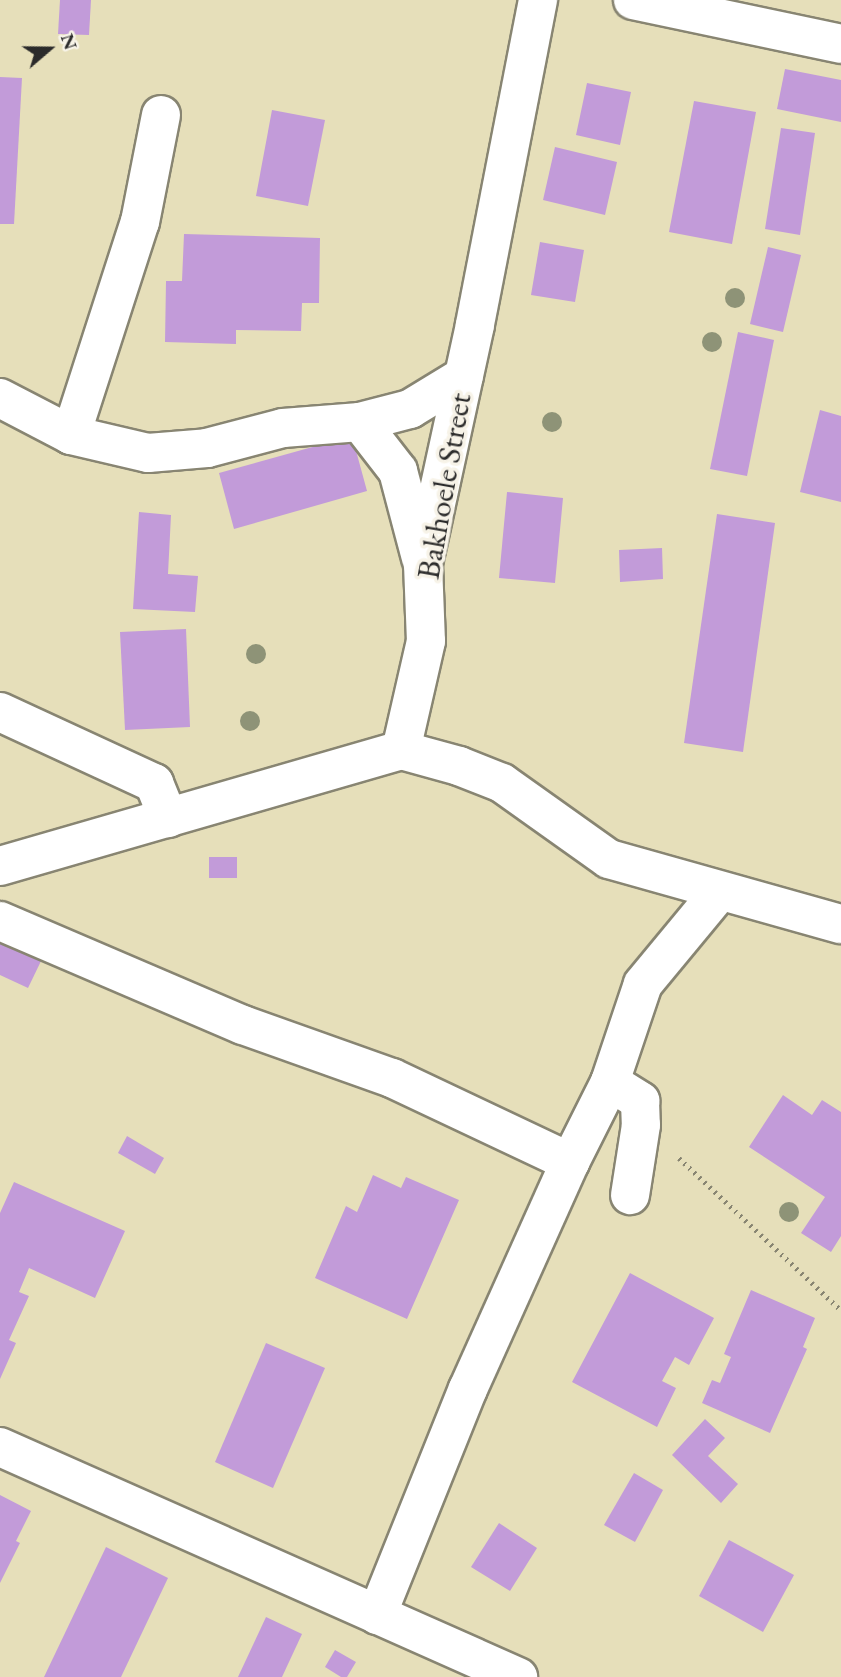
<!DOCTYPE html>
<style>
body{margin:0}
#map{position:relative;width:841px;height:1677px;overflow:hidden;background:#e6dfba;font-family:"EB Garamond",serif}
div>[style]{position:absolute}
.building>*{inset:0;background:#c29bd9}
.path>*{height:4.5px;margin-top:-2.25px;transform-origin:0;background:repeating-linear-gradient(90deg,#888572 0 2px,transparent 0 7px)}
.roads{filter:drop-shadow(2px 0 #888572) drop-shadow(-2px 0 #888572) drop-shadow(0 2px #888572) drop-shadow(0 -2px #888572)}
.minor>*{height:38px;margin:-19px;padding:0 19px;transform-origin:19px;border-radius:19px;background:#fff}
.trees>*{width:20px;height:20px;margin:-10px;border-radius:50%;background:#8e9377}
span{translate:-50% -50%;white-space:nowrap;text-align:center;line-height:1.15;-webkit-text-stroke:7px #f7f3e8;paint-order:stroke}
.street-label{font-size:32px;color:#2b2b2b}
.north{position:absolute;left:14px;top:14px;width:70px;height:70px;-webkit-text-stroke:5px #f7f3e8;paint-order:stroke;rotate:70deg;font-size:19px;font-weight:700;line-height:28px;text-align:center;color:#2b2b2b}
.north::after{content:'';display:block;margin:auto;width:24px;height:32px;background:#2b2b2b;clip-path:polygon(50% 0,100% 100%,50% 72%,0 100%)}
</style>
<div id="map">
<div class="building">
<div style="clip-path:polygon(60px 0,91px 0,89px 35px,58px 34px)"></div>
<div style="clip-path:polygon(785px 69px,841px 80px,841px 122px,777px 109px)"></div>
<div style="clip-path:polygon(0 77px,22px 78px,14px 224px,0 224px)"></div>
<div style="clip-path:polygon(587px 83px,631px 92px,620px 145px,576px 135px)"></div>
<div style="clip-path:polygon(694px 101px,756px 112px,732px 244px,669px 232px)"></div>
<div style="clip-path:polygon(272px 110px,325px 120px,308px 206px,256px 196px)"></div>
<div style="clip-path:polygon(781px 128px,815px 133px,800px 235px,765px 229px)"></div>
<div style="clip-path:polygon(555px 147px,617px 162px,605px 215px,543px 200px)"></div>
<div style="clip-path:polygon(184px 234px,320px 238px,319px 303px,302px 303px,301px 331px,236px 330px,236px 344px,165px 342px,166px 281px,182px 281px)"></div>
<div style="clip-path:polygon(540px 242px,584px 250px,575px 302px,531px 295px)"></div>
<div style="clip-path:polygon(768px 247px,801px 255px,783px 332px,750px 324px)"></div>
<div style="clip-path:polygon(738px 332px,774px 340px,747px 476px,710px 469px)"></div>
<div style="clip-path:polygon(820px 410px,841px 416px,841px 502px,800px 492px)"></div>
<div style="clip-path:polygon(352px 436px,367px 491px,234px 529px,219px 473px)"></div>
<div style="clip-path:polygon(507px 492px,563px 498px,555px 583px,499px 578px)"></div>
<div style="clip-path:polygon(139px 512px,171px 515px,168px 574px,198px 576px,195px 612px,133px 609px)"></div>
<div style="clip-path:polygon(717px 514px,775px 523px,743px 752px,684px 743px)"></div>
<div style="clip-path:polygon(662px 548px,663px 579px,620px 582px,619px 550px)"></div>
<div style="clip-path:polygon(186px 629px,190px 727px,125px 730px,120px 632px)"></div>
<div style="clip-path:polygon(209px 857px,237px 857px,237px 878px,209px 878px)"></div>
<div style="clip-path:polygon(0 939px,42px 959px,28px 988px,0 975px)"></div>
<div style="clip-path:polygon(783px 1095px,812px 1115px,822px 1100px,841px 1112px,841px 1236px,831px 1252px,801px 1233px,825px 1197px,749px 1147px)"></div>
<div style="clip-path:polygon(127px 1136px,164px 1158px,155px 1174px,118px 1153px)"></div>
<div style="clip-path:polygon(373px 1175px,401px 1188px,406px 1177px,459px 1200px,407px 1319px,315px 1278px,346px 1206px,357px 1212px)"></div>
<div style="clip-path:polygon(14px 1182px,125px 1231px,95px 1298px,29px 1268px,19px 1292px,29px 1296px,9px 1340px,16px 1343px,0 1379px,0 1213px)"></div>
<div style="clip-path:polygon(630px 1273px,714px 1318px,689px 1365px,675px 1357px,662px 1381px,676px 1388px,657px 1427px,572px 1382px)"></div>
<div style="clip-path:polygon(751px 1290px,815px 1318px,803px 1347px,807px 1349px,770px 1433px,702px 1403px,712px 1380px,720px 1383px,731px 1357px,724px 1354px)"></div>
<div style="clip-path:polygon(266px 1343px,325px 1368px,273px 1488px,215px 1462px)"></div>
<div style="clip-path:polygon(705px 1419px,725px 1438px,708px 1456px,738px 1484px,721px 1503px,672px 1455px)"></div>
<div style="clip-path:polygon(634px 1473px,663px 1490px,635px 1542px,604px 1525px)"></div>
<div style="clip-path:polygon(0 1495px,31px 1511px,16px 1541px,20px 1543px,0 1583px)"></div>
<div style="clip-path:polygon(499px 1523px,537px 1548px,510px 1591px,471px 1567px)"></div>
<div style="clip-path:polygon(729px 1540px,794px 1575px,763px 1632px,699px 1596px)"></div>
<div style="clip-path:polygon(106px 1547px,168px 1578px,121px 1677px,44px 1677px)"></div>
<div style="clip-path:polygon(266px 1617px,302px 1634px,282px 1677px,238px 1677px)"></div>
<div style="clip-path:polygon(335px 1650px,356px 1662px,347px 1677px,341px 1677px,325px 1667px)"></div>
</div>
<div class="path">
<div style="left:679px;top:1158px;width:222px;rotate:43.2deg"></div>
</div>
<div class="roads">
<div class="minor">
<div style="left:538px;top:0;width:331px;rotate:101deg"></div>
<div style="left:475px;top:325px;width:245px;rotate:102.3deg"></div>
<div style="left:423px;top:564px;width:77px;rotate:87.8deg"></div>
<div style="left:426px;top:641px;width:112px;rotate:102.9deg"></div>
<div style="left:401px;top:750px;width:60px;rotate:15.4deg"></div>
<div style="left:459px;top:766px;width:46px;rotate:21.6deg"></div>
<div style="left:502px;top:783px;width:131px;rotate:35.4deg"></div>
<div style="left:609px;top:859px;width:241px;rotate:15.7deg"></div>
<div style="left:633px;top:0;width:213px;rotate:11.9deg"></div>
<div style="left:0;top:398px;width:80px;rotate:27.5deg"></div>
<div style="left:71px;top:435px;width:79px;rotate:13.2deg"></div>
<div style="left:148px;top:453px;width:59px;rotate:-4.8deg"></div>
<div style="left:207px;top:448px;width:79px;rotate:-14.7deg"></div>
<div style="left:283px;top:428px;width:77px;rotate:-4.5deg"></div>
<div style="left:360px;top:422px;width:52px;rotate:-14.6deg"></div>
<div style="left:410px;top:409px;width:63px;rotate:-31.4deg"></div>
<div style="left:360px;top:422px;width:62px;rotate:52.2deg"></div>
<div style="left:398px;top:471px;width:90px;rotate:75.2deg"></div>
<div style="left:71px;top:435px;width:224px;rotate:-72.1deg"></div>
<div style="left:140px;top:222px;width:109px;rotate:-78.9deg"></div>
<div style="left:0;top:712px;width:170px;rotate:24.8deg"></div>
<div style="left:154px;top:783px;width:38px;rotate:68deg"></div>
<div style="left:0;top:866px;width:417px;rotate:-16.1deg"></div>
<div style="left:0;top:921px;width:264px;rotate:23.2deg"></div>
<div style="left:243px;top:1025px;width:158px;rotate:19.6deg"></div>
<div style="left:392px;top:1078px;width:197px;rotate:25.3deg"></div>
<div style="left:610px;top:1082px;width:36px;rotate:32deg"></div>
<div style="left:640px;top:1101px;width:24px;rotate:88deg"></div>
<div style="left:641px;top:1125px;width:71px;rotate:98.9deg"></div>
<div style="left:0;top:1447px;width:567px;rotate:23.94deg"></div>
<div style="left:377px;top:1615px;width:244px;rotate:-68.1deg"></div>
<div style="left:468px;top:1389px;width:249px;rotate:-65.8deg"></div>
<div style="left:570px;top:1162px;width:89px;rotate:-63.4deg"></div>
<div style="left:610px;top:1082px;width:103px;rotate:-71.4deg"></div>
<div style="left:643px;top:984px;width:119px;rotate:-50.4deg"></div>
</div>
</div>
<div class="trees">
<div style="left:735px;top:298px"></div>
<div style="left:712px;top:342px"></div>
<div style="left:552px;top:422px"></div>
<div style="left:256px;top:654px"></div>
<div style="left:250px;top:721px"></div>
<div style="left:789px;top:1212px"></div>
</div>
<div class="street-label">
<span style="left:444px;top:486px;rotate:-80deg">Bakhoele Street</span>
</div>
<div class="north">N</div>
</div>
